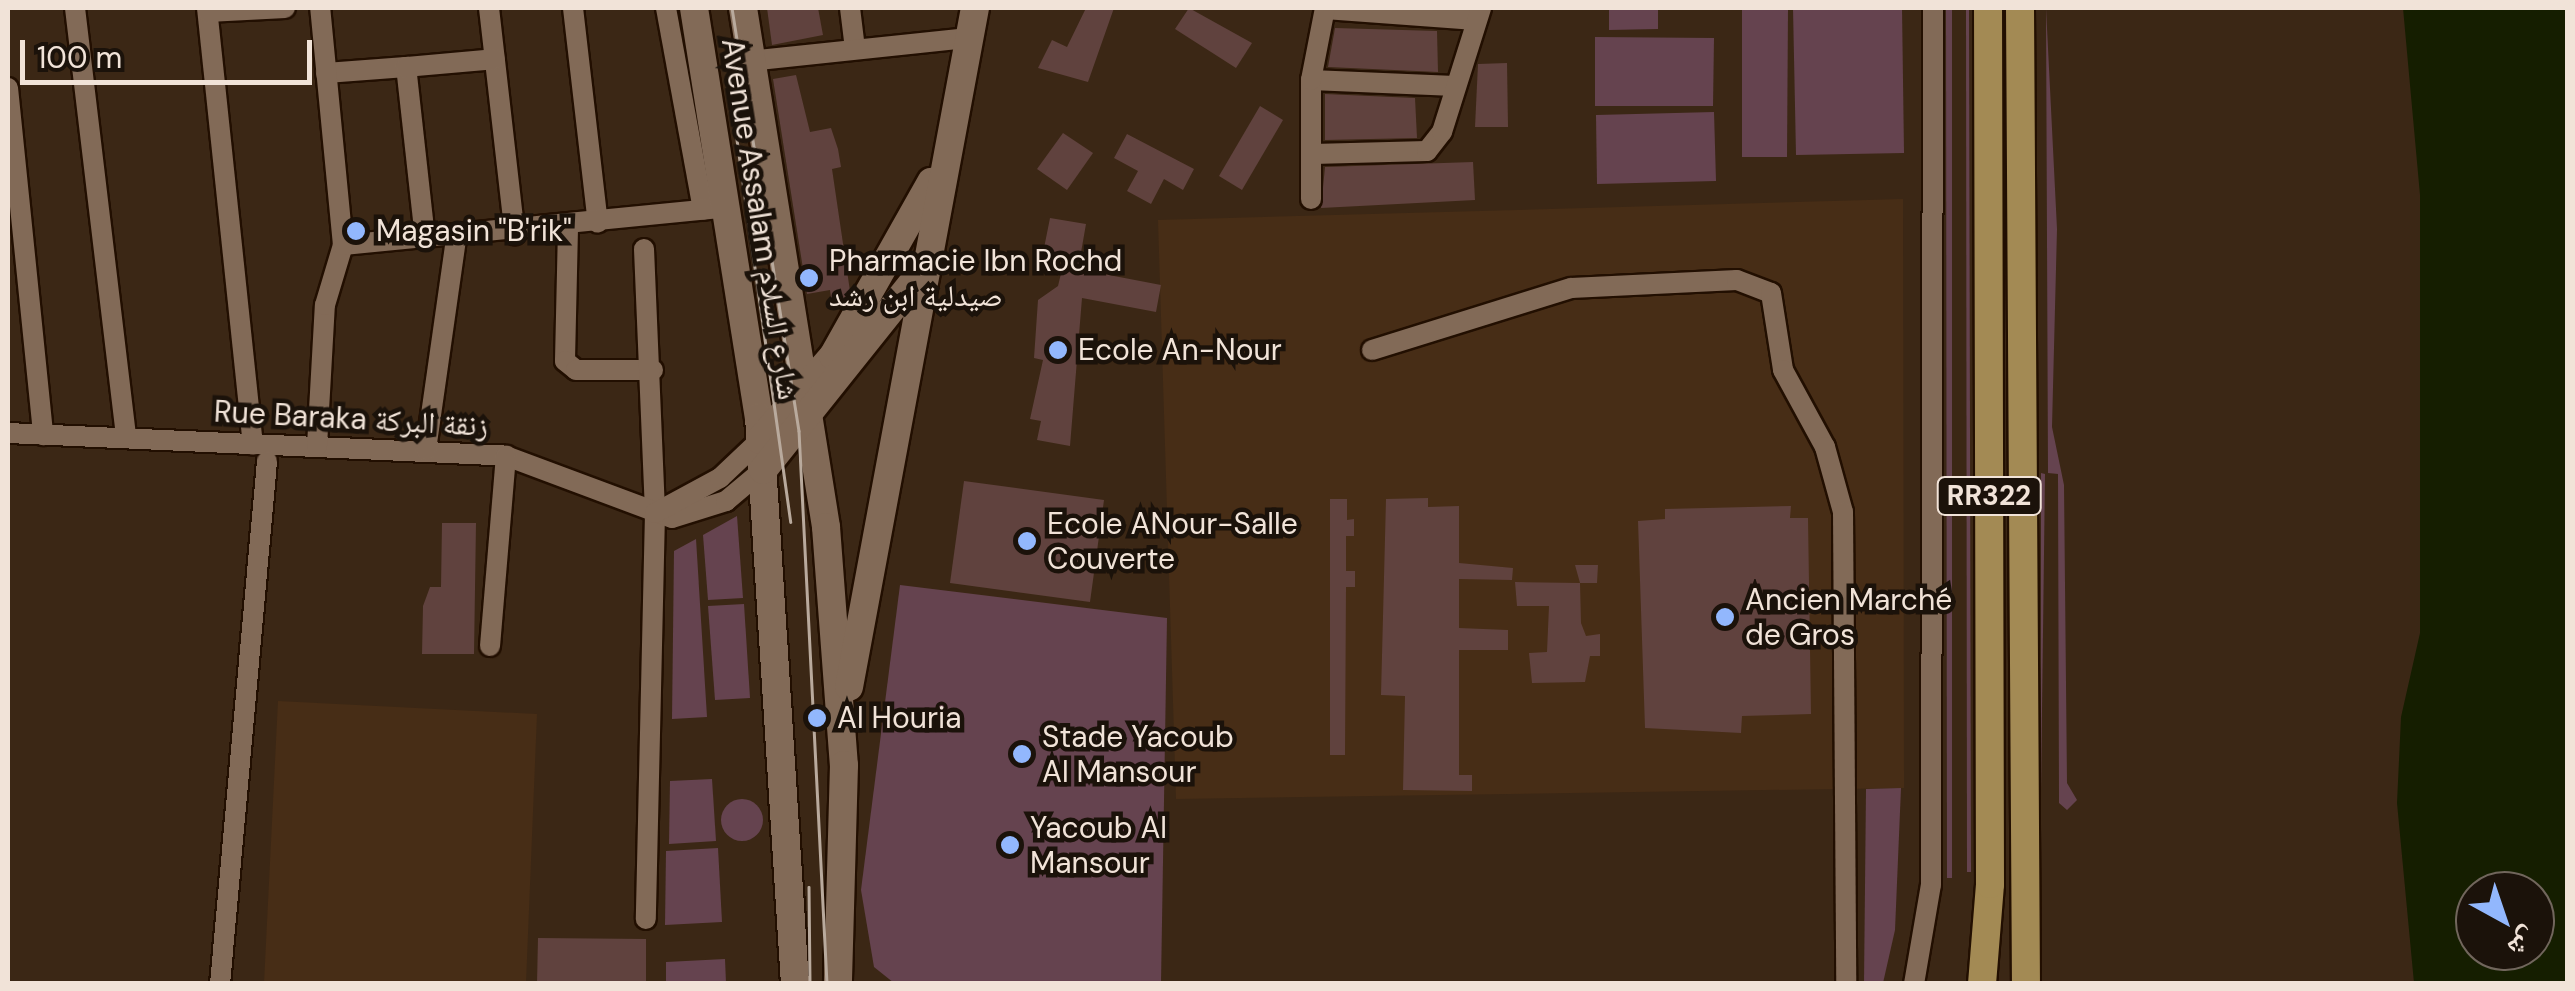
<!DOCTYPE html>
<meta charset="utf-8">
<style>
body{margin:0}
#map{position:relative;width:2575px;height:991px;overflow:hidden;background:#3b2715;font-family:"DM Sans","Noto Naskh Arabic",sans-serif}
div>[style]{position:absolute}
.built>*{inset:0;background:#472d16}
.green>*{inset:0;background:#65434f}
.round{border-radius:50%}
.water>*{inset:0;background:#151e00}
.building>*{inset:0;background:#60423e}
.roads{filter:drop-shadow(2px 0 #220f01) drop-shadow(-2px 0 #220f01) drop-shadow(0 2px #220f01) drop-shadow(0 -2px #220f01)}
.minor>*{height:20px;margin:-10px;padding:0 10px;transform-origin:10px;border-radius:10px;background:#826a57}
.secondary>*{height:28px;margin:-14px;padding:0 14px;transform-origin:14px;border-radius:14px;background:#826a57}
.primary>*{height:28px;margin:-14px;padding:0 14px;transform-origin:14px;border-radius:14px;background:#a38a54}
.tram>*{height:2.5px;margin:-1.25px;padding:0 1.25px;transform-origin:1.25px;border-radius:1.25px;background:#b9aa9d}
.dots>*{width:28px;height:28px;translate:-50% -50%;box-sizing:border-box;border:5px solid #1b120a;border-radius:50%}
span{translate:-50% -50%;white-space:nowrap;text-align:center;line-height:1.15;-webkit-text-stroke:9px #1b120a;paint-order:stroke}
.shield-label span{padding:2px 8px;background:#1b120a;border:2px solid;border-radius:8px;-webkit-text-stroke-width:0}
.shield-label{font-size:28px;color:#f1e3d8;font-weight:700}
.street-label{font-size:30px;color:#f1e3d8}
.poi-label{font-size:30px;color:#f1e3d8}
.left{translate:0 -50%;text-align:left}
.frame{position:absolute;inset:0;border:10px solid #f1e3d8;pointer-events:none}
.north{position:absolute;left:2455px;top:871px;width:100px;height:100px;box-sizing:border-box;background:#1b120a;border:2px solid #71665c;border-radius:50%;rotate:140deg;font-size:28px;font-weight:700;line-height:40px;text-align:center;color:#f1e3d8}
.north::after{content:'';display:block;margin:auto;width:35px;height:45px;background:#92b7fd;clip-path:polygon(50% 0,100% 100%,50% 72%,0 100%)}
.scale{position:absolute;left:20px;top:40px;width:292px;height:45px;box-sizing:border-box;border:5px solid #f1e3d8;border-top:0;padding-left:12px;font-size:30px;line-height:35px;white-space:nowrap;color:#f1e3d8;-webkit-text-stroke:8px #1b120a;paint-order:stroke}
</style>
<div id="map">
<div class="built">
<div style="clip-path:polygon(1903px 199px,1904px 788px,1176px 799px,1158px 220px)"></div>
<div style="clip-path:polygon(278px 701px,537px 714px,526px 983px,264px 983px)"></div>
</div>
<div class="green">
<div style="clip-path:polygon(1609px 8px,1658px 8px,1658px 29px,1609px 30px)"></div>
<div style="clip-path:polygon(1742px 8px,1788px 8px,1787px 157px,1742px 157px)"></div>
<div style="clip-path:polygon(1793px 8px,1902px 8px,1904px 153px,1796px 155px)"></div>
<div style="clip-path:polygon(1946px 8px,1952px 8px,1952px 878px,1947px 878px)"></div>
<div style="clip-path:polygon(1966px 8px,1969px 8px,1971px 872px,1967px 872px)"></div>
<div style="clip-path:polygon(2046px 8px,2057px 229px,2052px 427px,2064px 485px,2067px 783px,2077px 800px,2067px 810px,2059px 803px,2058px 474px,2048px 473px)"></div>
<div style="clip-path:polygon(1595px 37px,1714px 38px,1713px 106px,1595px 106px)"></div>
<div style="clip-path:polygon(1714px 112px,1716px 181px,1597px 184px,1596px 115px)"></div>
<div style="clip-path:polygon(2041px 473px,2045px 474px,2041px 790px)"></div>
<div style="clip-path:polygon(737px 516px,743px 598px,708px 600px,703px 535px)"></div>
<div style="clip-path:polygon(696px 539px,707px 717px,672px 719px,674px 551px)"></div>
<div style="clip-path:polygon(900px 585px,1167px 618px,1161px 983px,894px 983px,874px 967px,861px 890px)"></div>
<div style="clip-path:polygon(744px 604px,750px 698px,715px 700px,708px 606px)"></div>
<div style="clip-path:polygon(712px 779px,716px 841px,669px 844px,670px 781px)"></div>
<div style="clip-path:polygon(1901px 788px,1895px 930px,1883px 983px,1864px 983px,1866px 789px)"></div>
<div class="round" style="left:721px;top:799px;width:42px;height:42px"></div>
<div style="clip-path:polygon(718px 848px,722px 922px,665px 925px,666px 851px)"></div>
<div style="clip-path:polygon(725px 959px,726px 983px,666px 983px,666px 962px)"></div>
</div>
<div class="water">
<div style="clip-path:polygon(evenodd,2403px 8px,2567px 8px,2567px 983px,2414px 983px,2397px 803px,2401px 717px,2420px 633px,2420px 195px,2403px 8px,2475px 891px,2535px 891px,2535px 951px,2475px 951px,2475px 891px)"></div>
</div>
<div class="building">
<div style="clip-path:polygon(767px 8px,818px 8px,823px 35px,772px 45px)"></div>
<div style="clip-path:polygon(1086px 8px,1114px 8px,1088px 82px,1038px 68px,1052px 40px,1067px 47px)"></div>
<div style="clip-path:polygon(1189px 8px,1252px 43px,1236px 68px,1175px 29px)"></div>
<div style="clip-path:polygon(1335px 28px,1437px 31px,1438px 72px,1328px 67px)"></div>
<div style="clip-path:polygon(1507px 63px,1508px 127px,1475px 127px,1478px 64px)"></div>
<div style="clip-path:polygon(796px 75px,810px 132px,831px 128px,838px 149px,841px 167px,832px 169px,850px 291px,843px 303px,832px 305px,830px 290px,807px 294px,773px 79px)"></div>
<div style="clip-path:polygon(1325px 94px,1415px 98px,1417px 138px,1325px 140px)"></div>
<div style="clip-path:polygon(1260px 106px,1283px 120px,1242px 190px,1219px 176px)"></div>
<div style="clip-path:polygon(1063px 133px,1093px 153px,1067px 190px,1037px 169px)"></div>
<div style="clip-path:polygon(1127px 134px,1194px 169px,1183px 190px,1164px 179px,1151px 204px,1127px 191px,1138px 171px,1114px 158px)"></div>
<div style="clip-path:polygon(1473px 162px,1475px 200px,1321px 208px,1325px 167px)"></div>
<div style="clip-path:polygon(1050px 218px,1086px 224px,1079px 264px,1088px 271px,1161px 285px,1156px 312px,1082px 298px,1070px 446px,1037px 440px,1041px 421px,1030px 419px,1043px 360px,1034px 358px,1038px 300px,1058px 286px,1065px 257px,1043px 253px)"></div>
<div style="clip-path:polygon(964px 481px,1104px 500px,1090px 602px,950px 583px)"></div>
<div style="clip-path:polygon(1428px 498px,1428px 507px,1459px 506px,1459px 563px,1513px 568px,1512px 580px,1459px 579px,1459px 628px,1508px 630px,1508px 650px,1459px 650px,1459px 775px,1472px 775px,1472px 791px,1403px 790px,1405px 696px,1381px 695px,1386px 499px)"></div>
<div style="clip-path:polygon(1330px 499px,1347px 499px,1347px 520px,1354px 519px,1354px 536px,1346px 536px,1346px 571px,1355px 571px,1355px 587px,1346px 587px,1345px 755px,1330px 755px)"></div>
<div style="clip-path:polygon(1791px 506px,1790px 518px,1808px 518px,1811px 714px,1742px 716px,1741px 733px,1645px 728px,1638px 521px,1665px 519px,1665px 509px)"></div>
<div style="clip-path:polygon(442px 523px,476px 523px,474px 654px,422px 654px,423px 606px,430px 587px,441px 587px)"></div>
<div style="clip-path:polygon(1575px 565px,1598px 565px,1597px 583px,1580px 583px,1581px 623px,1586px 636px,1600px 634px,1600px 656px,1590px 656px,1585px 682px,1532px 683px,1529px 653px,1547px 652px,1549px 606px,1517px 606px,1515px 582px,1580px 583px)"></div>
<div style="clip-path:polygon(538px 938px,646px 939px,646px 984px,537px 984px)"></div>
</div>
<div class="roads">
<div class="minor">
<div style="left:75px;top:8px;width:433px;rotate:83.2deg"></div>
<div style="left:207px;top:8px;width:439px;rotate:84deg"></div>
<div style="left:489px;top:8px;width:228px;rotate:83.5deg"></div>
<div style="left:573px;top:8px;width:216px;rotate:83.4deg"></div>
<div style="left:666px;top:8px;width:205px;rotate:79.6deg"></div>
<div style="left:850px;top:8px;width:41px;rotate:83deg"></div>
<div style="left:1325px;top:9px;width:151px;rotate:4.2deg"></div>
<div style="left:208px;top:12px;width:77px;rotate:-3deg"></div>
<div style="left:749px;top:61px;width:221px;rotate:-6deg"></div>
<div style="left:326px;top:73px;width:80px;rotate:-4.3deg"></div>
<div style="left:1311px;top:80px;width:144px;rotate:2.4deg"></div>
<div style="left:8px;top:88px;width:349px;rotate:84.2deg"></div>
<div style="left:1313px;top:154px;width:114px;rotate:-1.5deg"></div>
<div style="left:1427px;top:151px;width:24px;rotate:-52deg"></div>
<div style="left:1442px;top:132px;width:130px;rotate:-72.5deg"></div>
<div style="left:1311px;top:199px;width:119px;rotate:-90deg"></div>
<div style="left:1311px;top:80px;width:73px;rotate:-79deg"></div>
<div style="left:568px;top:228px;width:133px;rotate:91.3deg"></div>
<div style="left:565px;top:361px;width:14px;rotate:39deg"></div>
<div style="left:576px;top:370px;width:77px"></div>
<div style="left:425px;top:238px;width:172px;rotate:-96.3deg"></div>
<div style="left:406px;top:67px;width:89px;rotate:-5.1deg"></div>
<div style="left:343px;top:245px;width:381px;rotate:-5.6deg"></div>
<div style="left:644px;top:249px;width:264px;rotate:87.6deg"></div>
<div style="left:655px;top:513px;width:406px;rotate:91.3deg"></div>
<div style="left:1372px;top:350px;width:208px;rotate:-17.3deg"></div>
<div style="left:1571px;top:288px;width:166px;rotate:-2.8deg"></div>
<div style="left:1737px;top:280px;width:36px;rotate:21deg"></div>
<div style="left:1771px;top:293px;width:78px;rotate:81.1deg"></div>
<div style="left:1783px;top:370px;width:88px;rotate:61.4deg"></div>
<div style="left:1825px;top:447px;width:67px;rotate:74.5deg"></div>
<div style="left:1843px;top:512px;width:472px;rotate:89.6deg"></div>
<div style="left:8px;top:433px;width:499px;rotate:2.6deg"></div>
<div style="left:506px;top:456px;width:177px;rotate:20.5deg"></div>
<div style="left:672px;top:518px;width:57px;rotate:-17.5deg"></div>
<div style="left:726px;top:501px;width:48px;rotate:-40deg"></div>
<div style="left:317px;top:446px;width:141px;rotate:-86.8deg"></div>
<div style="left:325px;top:305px;width:63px;rotate:-73.3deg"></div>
<div style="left:343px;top:245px;width:238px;rotate:-95.5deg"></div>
<div style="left:426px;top:450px;width:214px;rotate:-81.9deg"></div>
<div style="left:655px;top:513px;width:74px;rotate:-28.3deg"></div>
<div style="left:720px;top:478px;width:55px;rotate:-43.5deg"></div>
<div style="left:490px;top:646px;width:191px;rotate:-85.2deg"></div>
<div style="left:220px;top:984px;width:525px;rotate:-84.86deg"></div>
<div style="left:1914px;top:984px;width:100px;rotate:-80.3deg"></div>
<div style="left:1931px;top:885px;width:877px;rotate:-89.87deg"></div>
</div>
<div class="secondary">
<div style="left:694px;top:8px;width:414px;rotate:81deg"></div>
<div style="left:759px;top:417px;width:568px;rotate:86.37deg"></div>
<div style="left:743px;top:8px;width:526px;rotate:80.91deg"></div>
<div style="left:826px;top:527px;width:239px;rotate:85.7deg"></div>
<div style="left:844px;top:765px;width:219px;rotate:91.6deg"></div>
<div style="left:760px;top:440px;width:111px;rotate:-49deg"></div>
<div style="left:833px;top:356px;width:200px;rotate:-60.6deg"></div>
<div style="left:763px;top:470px;width:248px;rotate:-51.4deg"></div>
<div style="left:849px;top:687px;width:691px;rotate:-79.49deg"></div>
</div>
<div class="primary">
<div style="left:2020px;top:8px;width:976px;rotate:89.65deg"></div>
<div style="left:1982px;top:984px;width:100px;rotate:-85.4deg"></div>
<div style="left:1990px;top:884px;width:876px;rotate:-90.13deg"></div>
</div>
</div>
<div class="tram">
<div style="left:732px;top:8px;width:428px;rotate:81deg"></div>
<div style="left:799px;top:431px;width:554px;rotate:87.1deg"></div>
<div style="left:731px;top:97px;width:429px;rotate:82deg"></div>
<div style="left:809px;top:887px;width:97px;rotate:89.4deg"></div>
</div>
<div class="dots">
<div style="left:356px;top:231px;background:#92b7fd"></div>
<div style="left:809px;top:278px;background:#92b7fd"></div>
<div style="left:1058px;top:350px;background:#92b7fd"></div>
<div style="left:1027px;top:541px;background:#92b7fd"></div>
<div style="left:1725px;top:617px;background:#92b7fd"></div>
<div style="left:817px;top:718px;background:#92b7fd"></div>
<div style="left:1022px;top:754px;background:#92b7fd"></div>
<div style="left:1010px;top:845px;background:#92b7fd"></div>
</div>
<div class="shield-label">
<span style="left:1989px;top:496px">RR322</span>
</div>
<div class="street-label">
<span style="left:760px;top:219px;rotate:81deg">Avenue Assalam شارع السلام</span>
<span style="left:351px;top:419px;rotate:3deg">Rue Baraka زنقة البركة</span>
</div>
<div class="poi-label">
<span class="left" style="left:376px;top:231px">Magasin "B'rik"</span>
<span class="left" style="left:829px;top:278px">Pharmacie Ibn Rochd<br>صيدلية ابن رشد</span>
<span class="left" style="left:1078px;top:350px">Ecole An-Nour</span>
<span class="left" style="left:1047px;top:541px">Ecole ANour-Salle<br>Couverte</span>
<span class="left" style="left:1745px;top:617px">Ancien Marché<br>de Gros</span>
<span class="left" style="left:837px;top:718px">Al Houria</span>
<span class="left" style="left:1042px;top:754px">Stade Yacoub<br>Al Mansour</span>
<span class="left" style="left:1030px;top:845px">Yacoub Al<br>Mansour</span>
</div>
<div class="frame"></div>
<div class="north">ش</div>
<div class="scale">100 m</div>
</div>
